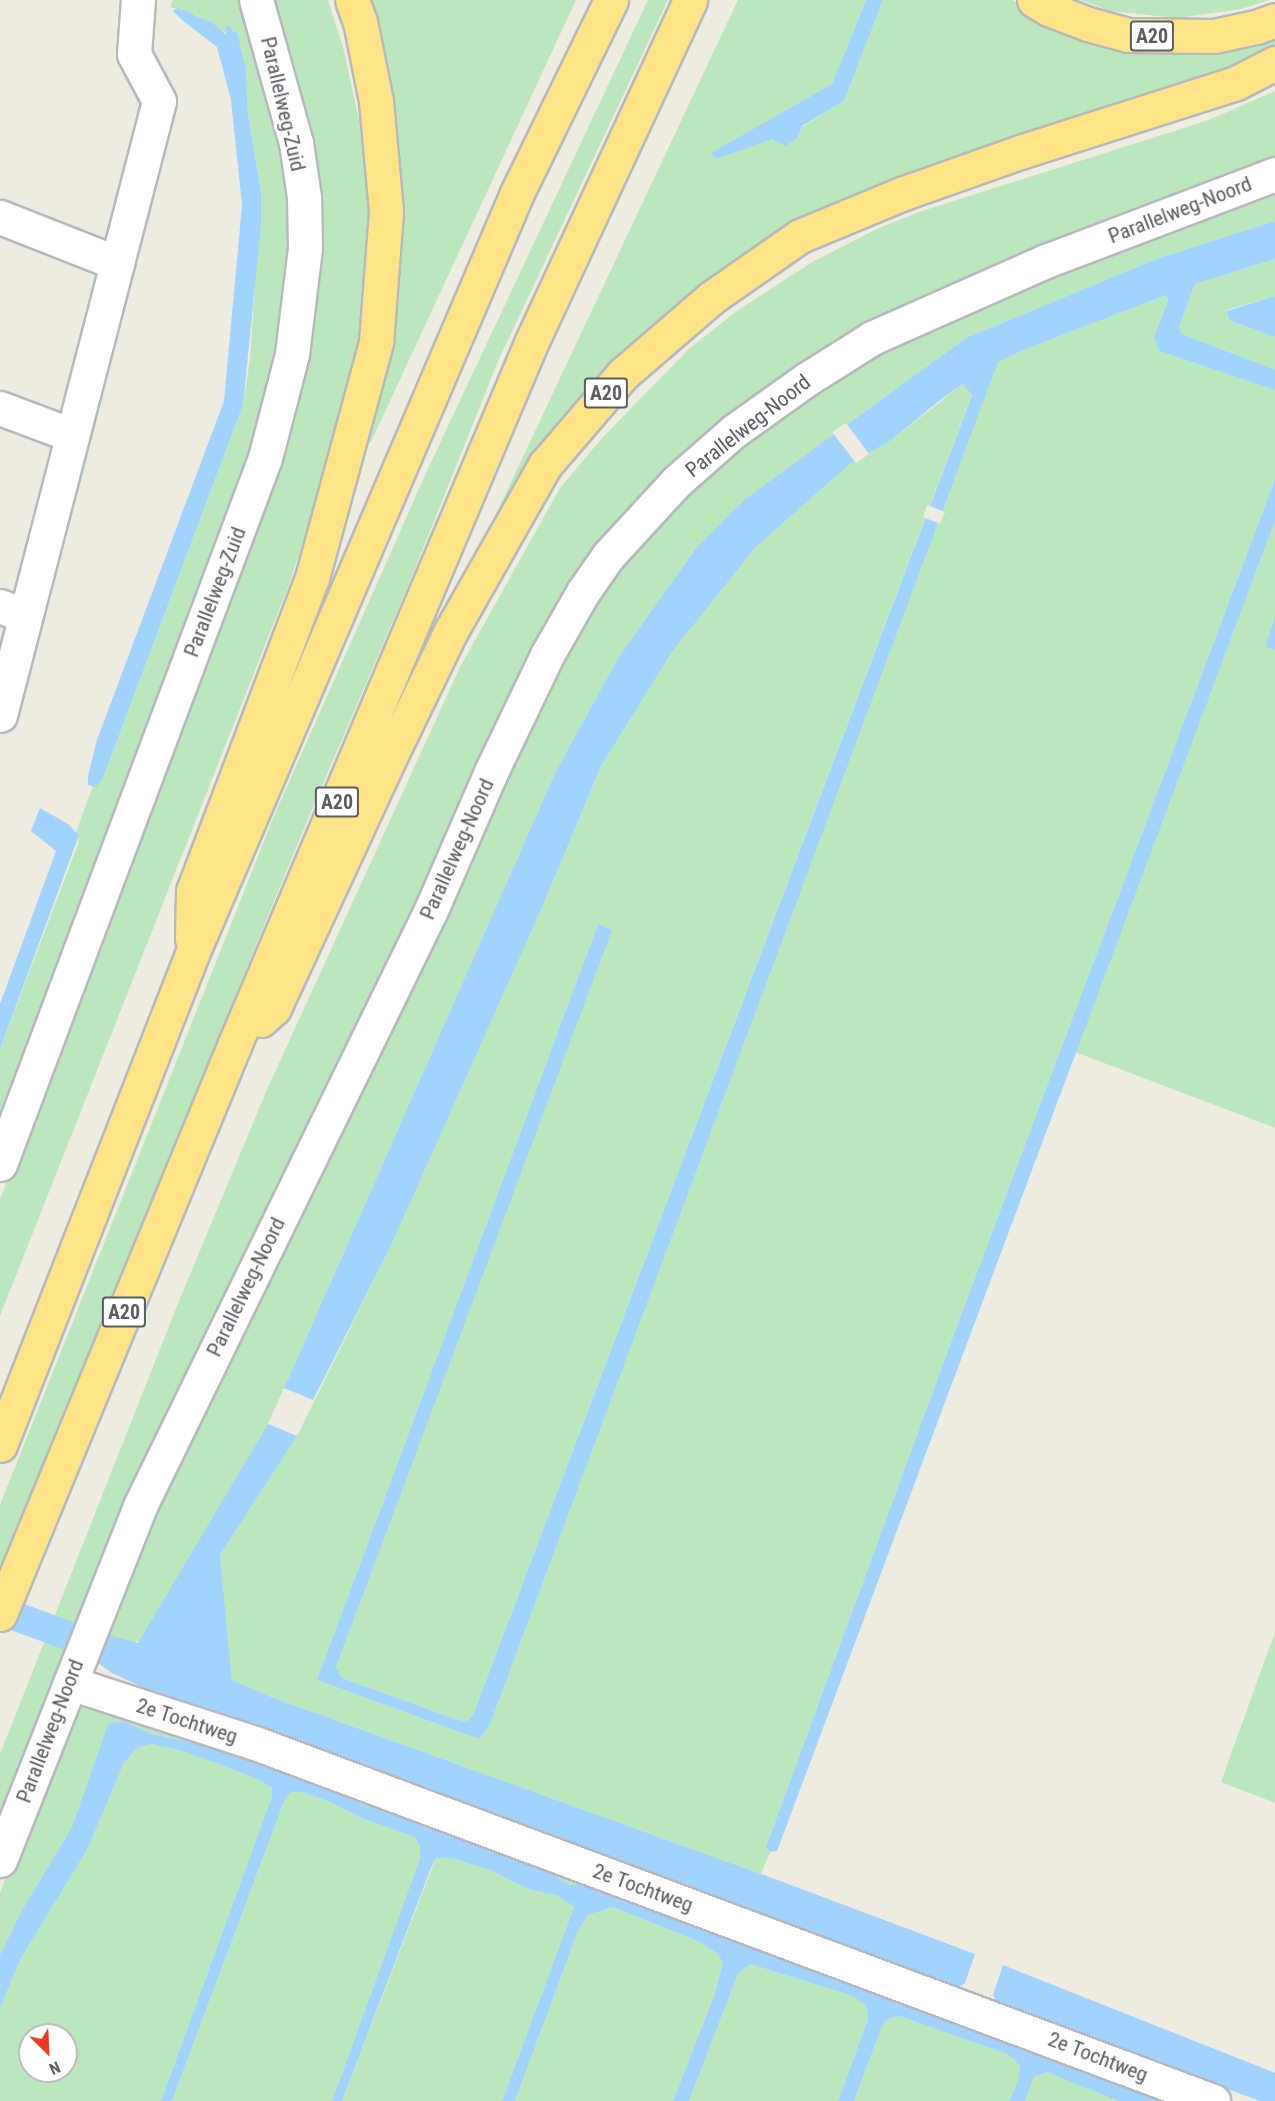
<!DOCTYPE html>
<style>
body{margin:0}
#map{position:relative;width:1275px;height:2101px;overflow:hidden;background:#eeebe1;font-family:"Roboto Condensed",sans-serif}
div>[style]{position:absolute}
.green>*{inset:0;background:#bbe7bd}
.water>*{inset:0;background:#a0d3ff}
.pier>*{inset:0;background:#eeebe1}
.roads{filter:drop-shadow(2px 0 #b7b9bf) drop-shadow(-2px 0 #b7b9bf) drop-shadow(0 2px #b7b9bf) drop-shadow(0 -2px #b7b9bf)}
.minor>*{height:33px;margin:-16.5px;padding:0 16.5px;transform-origin:16.5px;border-radius:16.5px;background:#fff}
.highway>*{height:33px;margin:-16.5px;padding:0 16.5px;transform-origin:16.5px;border-radius:16.5px;background:#ffe487}
span{translate:-50% -50%;white-space:nowrap;text-align:center;line-height:1.15;-webkit-text-stroke:6px #fff;paint-order:stroke}
.shield-label span{padding:2px 4px;background:#fff;border:2px solid;border-radius:4px;-webkit-text-stroke-width:0}
.shield-label{font-size:20px;color:#5a5d63;font-weight:700}
.street-label{font-size:21px;color:#5a5d63}
.north{position:absolute;left:18px;top:2023px;width:60px;height:60px;box-sizing:border-box;background:#fff;border:2px solid #bdbec1;border-radius:50%;rotate:156deg;font-size:16px;font-weight:700;line-height:24px;text-align:center;color:#5a5d63}
.north::after{content:'';display:block;margin:auto;width:21px;height:27px;background:#f33822;clip-path:polygon(50% 0,100% 100%,50% 72%,0 100%)}
</style>
<div id="map">
<div class="green">
<div style="clip-path:polygon(173px 0,244px 0,283px 147px,291px 199px,287px 303px,253px 448px,0 1125px,0 1049px,78px 844px,79px 835px,76px 832px,93px 786px,96px 786px,103px 778px,243px 405px,250px 359px,261px 191px,248px 114px,246px 70px,227px 34px,198px 16px,170px 7px)"></div>
<div style="clip-path:polygon(268px 0,328px 0,343px 47px,367px 157px,369px 205px,364px 303px,356px 357px,318px 499px,288px 587px,0 1316px,0 1200px,306px 360px)"></div>
<div style="clip-path:polygon(364px 0,576px 0,371px 442px,368px 441px,383px 377px)"></div>
<div style="clip-path:polygon(648px 0,668px 0,499px 359px,408px 586px,310px 814px,0 1566px,0 1505px,274px 816px,426px 473px)"></div>
<div style="clip-path:polygon(738px 0,866px 0,832px 84px,712px 153px,717px 159px,772px 139px,798px 138px,802px 127px,844px 101px,883px 0,1012px 0,1055px 24px,1275px 32px,1275px 49px,1233px 70px,793px 233px,514px 495px,488px 531px)"></div>
<div style="clip-path:polygon(1081px 0,1269px 0,1241px 9px,1177px 18px,1110px 11px)"></div>
<div style="clip-path:polygon(1275px 91px,1275px 162px,941px 293px,627px 518px,0 1830px,0 1754px,177px 1306px,265px 1094px,460px 667px,560px 488px,602px 438px,690px 348px,738px 310px,814px 261px,879px 228px,922px 211px,1209px 120px)"></div>
<div style="clip-path:polygon(1275px 185px,1275px 221px,1159px 258px,966px 338px,745px 499px,696px 548px,618px 658px,555px 773px,268px 1424px,141px 1640px,132px 1643px,105px 1634px,149px 1509px,557px 659px,616px 563px,739px 440px,904px 334px)"></div>
<div style="clip-path:polygon(1275px 259px,1275px 296px,1227px 310px,1229px 320px,1275px 337px,1275px 370px,1182px 334px,1179px 327px,1195px 284px)"></div>
<div style="clip-path:polygon(1166px 295px,1168px 300px,1154px 337px,1159px 351px,1275px 390px,1275px 479px,954px 1334px,766px 1847px,770px 1852px,761px 1874px,271px 1697px,232px 1680px,220px 1555px,297px 1436px,390px 1248px,541px 910px,601px 766px,672px 652px,755px 548px,851px 463px,890px 441px,963px 384px,972px 394px,473px 1715px,467px 1721px,458px 1720px,342px 1678px,336px 1667px,611px 930px,598px 924px,317px 1680px,479px 1739px,489px 1727px,993px 373px,998px 362px,1026px 349px)"></div>
<div style="clip-path:polygon(1275px 521px,1275px 616px,1265px 647px,1275px 650px,1275px 1128px,1075px 1052px)"></div>
<div style="clip-path:polygon(1275px 1632px,1275px 1803px,1221px 1782px)"></div>
<div style="clip-path:polygon(83px 1702px,137px 1719px,220px 1735px,1198px 2101px,1164px 2101px,884px 1993px,582px 1883px,570px 1885px,533px 1862px,318px 1783px,234px 1752px,152px 1734px,123px 1721px,108px 1725px,72px 1827px,22px 1910px,0 1955px,0 1893px,72px 1710px)"></div>
<div style="clip-path:polygon(evenodd,152px 1744px,183px 1751px,258px 1779px,272px 1788px,272px 1796px,161px 2101px,0 2101px,0 2008px,21px 1958px,87px 1850px,124px 1763px,138px 1747px,152px 1744px,30px 2035px,66px 2035px,66px 2071px,30px 2071px,30px 2035px)"></div>
<div style="clip-path:polygon(291px 1792px,302px 1792px,330px 1802px,364px 1819px,415px 1837px,420px 1847px,421px 1858px,332px 2101px,172px 2101px,285px 1799px)"></div>
<div style="clip-path:polygon(436px 1858px,451px 1858px,490px 1870px,528px 1889px,558px 1896px,574px 1907px,502px 2101px,342px 2101px)"></div>
<div style="clip-path:polygon(613px 1907px,700px 1942px,718px 1954px,723px 1963px,714px 1996px,673px 2101px,515px 2101px,578px 1931px,588px 1915px)"></div>
<div style="clip-path:polygon(750px 1964px,853px 1996px,866px 2006px,868px 2019px,838px 2101px,689px 2101px,738px 1974px)"></div>
<div style="clip-path:polygon(899px 2016px,1006px 2053px,1014px 2059px,1020px 2067px,1018px 2081px,1009px 2101px,854px 2101px,881px 2029px,886px 2020px)"></div>
<div style="clip-path:polygon(1047px 2072px,1063px 2076px,1119px 2101px,1025px 2101px,1034px 2077px)"></div>
</div>
<div class="water">
<div style="clip-path:polygon(866px 0,883px 0,844px 101px,802px 126px,798px 138px,785px 146px,772px 139px,717px 159px,711px 153px,832px 84px)"></div>
<div style="clip-path:polygon(178px 8px,213px 23px,225px 34px,227px 33px,225px 27px,230px 25px,233px 32px,237px 32px,246px 70px,248px 114px,261px 191px,261px 225px,243px 405px,103px 778px,96px 787px,88px 785px,88px 776px,97px 740px,224px 401px,242px 205px,231px 100px,217px 47px,182px 20px,173px 11px)"></div>
<div style="clip-path:polygon(1275px 221px,1275px 259px,1195px 284px,1179px 327px,1182px 334px,1275px 370px,1275px 390px,1159px 351px,1154px 337px,1168px 300px,1166px 295px,1026px 349px,998px 362px,489px 1727px,479px 1739px,317px 1680px,598px 924px,612px 930px,336px 1667px,342px 1678px,458px 1720px,467px 1721px,473px 1715px,972px 395px,963px 384px,939px 401px,890px 441px,851px 463px,755px 548px,672px 652px,601px 766px,541px 910px,390px 1248px,313px 1400px,284px 1388px,555px 773px,618px 658px,696px 548px,745px 499px,966px 338px,1159px 258px)"></div>
<div style="clip-path:polygon(1275px 296px,1275px 337px,1229px 320px,1227px 311px)"></div>
<div style="clip-path:polygon(1275px 479px,1275px 521px,777px 1851px,770px 1852px,766px 1847px,954px 1334px)"></div>
<div style="clip-path:polygon(1275px 616px,1275px 650px,1265px 647px)"></div>
<div style="clip-path:polygon(40px 808px,68px 824px,79px 835px,0 1049px,0 1004px,56px 851px,31px 831px)"></div>
<div style="clip-path:polygon(268px 1424px,297px 1436px,220px 1555px,232px 1680px,271px 1697px,761px 1874px,975px 1954px,965px 1983px,957px 1989px,646px 1875px,140px 1686px,112px 1673px,95px 1661px,0 1626px,0 1595px,105px 1634px,138px 1643px)"></div>
<div style="clip-path:polygon(123px 1721px,152px 1734px,234px 1752px,533px 1862px,570px 1885px,581px 1883px,884px 1993px,1164px 2101px,1119px 2101px,1047px 2072px,1034px 2077px,1025px 2101px,1009px 2101px,1018px 2081px,1020px 2067px,1014px 2059px,1005px 2053px,899px 2016px,886px 2020px,881px 2029px,854px 2101px,838px 2101px,868px 2019px,866px 2006px,853px 1996px,750px 1964px,738px 1974px,689px 2101px,673px 2101px,714px 1996px,723px 1963px,718px 1954px,700px 1942px,613px 1907px,588px 1915px,578px 1931px,515px 2101px,502px 2101px,574px 1907px,558px 1896px,528px 1889px,490px 1870px,451px 1858px,436px 1858px,431px 1868px,342px 2101px,332px 2101px,420px 1859px,420px 1847px,415px 1837px,364px 1819px,330px 1802px,302px 1792px,291px 1792px,285px 1799px,172px 2101px,161px 2101px,272px 1796px,272px 1788px,258px 1779px,183px 1751px,152px 1744px,138px 1747px,124px 1763px,87px 1850px,21px 1958px,0 2008px,0 1955px,22px 1910px,72px 1827px,108px 1724px)"></div>
<div style="clip-path:polygon(1003px 1965px,1275px 2073px,1275px 2101px,1260px 2101px,998px 2005px,993px 1995px)"></div>
</div>
<div class="pier">
<div style="clip-path:polygon(846px 423px,869px 454px,856px 463px,832px 432px)"></div>
<div style="clip-path:polygon(927px 505px,945px 512px,940px 524px,923px 517px)"></div>
</div>
<div class="roads">
<div class="minor">
<div style="left:0;top:217px;width:126px;rotate:21.5deg"></div>
<div style="left:0;top:408px;width:77px;rotate:20.6deg"></div>
<div style="left:0;top:606px;width:27px;rotate:22deg"></div>
<div style="left:0;top:715px;width:634px;rotate:-75.48deg"></div>
<div style="left:159px;top:101px;width:53px;rotate:-118deg"></div>
<div style="left:134px;top:54px;width:54px;rotate:-85.8deg"></div>
<div style="left:0;top:1164px;width:754px;rotate:-69.43deg"></div>
<div style="left:265px;top:458px;width:107px;rotate:-75.4deg"></div>
<div style="left:292px;top:354px;width:107px;rotate:-83deg"></div>
<div style="left:305px;top:248px;width:51px;rotate:-91.1deg"></div>
<div style="left:304px;top:197px;width:55px;rotate:-98.4deg"></div>
<div style="left:296px;top:143px;width:148px;rotate:-105.6deg"></div>
<div style="left:70px;top:1683px;width:194px;rotate:18deg"></div>
<div style="left:255px;top:1743px;width:1023px;rotate:20.49deg"></div>
<div style="left:0;top:1860px;width:381px;rotate:-68.4deg"></div>
<div style="left:140px;top:1506px;width:663px;rotate:-63.98deg"></div>
<div style="left:431px;top:910px;width:150px;rotate:-66.5deg"></div>
<div style="left:491px;top:772px;width:130px;rotate:-64.4deg"></div>
<div style="left:547px;top:655px;width:73px;rotate:-60.3deg"></div>
<div style="left:583px;top:592px;width:44px;rotate:-55.2deg"></div>
<div style="left:608px;top:556px;width:100px;rotate:-47.4deg"></div>
<div style="left:676px;top:482px;width:77px;rotate:-41.3deg"></div>
<div style="left:734px;top:431px;width:90px;rotate:-35.5deg"></div>
<div style="left:807px;top:379px;width:77px;rotate:-32.2deg"></div>
<div style="left:872px;top:338px;width:190px;rotate:-23.9deg"></div>
<div style="left:1046px;top:261px;width:245px;rotate:-20.8deg"></div>
</div>
<div class="highway">
<div style="left:1034px;top:0;width:17px;rotate:31deg"></div>
<div style="left:1049px;top:9px;width:42px;rotate:21deg"></div>
<div style="left:1088px;top:24px;width:41px;rotate:15.4deg"></div>
<div style="left:1128px;top:35px;width:86px;rotate:0.7deg"></div>
<div style="left:1214px;top:36px;width:43px;rotate:-12.1deg"></div>
<div style="left:1256px;top:27px;width:20px;rotate:-20deg"></div>
<div style="left:192px;top:939px;width:48px;rotate:-88.8deg"></div>
<div style="left:193px;top:891px;width:335px;rotate:-69.2deg"></div>
<div style="left:312px;top:578px;width:245px;rotate:-74.8deg"></div>
<div style="left:376px;top:342px;width:131px;rotate:-85.6deg"></div>
<div style="left:386px;top:211px;width:110px;rotate:-95.2deg"></div>
<div style="left:376px;top:101px;width:81px;rotate:-101.4deg"></div>
<div style="left:360px;top:22px;width:23px;rotate:-110deg"></div>
<div style="left:261px;top:1020px;width:18px;rotate:-43deg"></div>
<div style="left:274px;top:1008px;width:274px;rotate:-65.2deg"></div>
<div style="left:389px;top:759px;width:142px;rotate:-64.2deg"></div>
<div style="left:451px;top:631px;width:191px;rotate:-60.5deg"></div>
<div style="left:545px;top:465px;width:120px;rotate:-49.4deg"></div>
<div style="left:623px;top:374px;width:116px;rotate:-40.8deg"></div>
<div style="left:711px;top:298px;width:108px;rotate:-34.9deg"></div>
<div style="left:800px;top:236px;width:113px;rotate:-22.5deg"></div>
<div style="left:904px;top:193px;width:123px;rotate:-19.5deg"></div>
<div style="left:1020px;top:152px;width:227px;rotate:-17.7deg"></div>
<div style="left:1236px;top:83px;width:44px;rotate:-27.1deg"></div>
<div style="left:0;top:1445px;width:527px;rotate:-68.64deg"></div>
<div style="left:192px;top:954px;width:827px;rotate:-66.87deg"></div>
<div style="left:517px;top:193px;width:215px;rotate:-64deg"></div>
<div style="left:0;top:1614px;width:614px;rotate:-67.61deg"></div>
<div style="left:234px;top:1046px;width:765px;rotate:-67.09deg"></div>
<div style="left:532px;top:341px;width:376px;rotate:-65.1deg"></div>
</div>
</div>
<div class="shield-label">
<span style="left:1152px;top:36px">A20</span>
<span style="left:606px;top:393px">A20</span>
<span style="left:337px;top:802px">A20</span>
<span style="left:124px;top:1312px">A20</span>
</div>
<div class="street-label">
<span style="left:283px;top:104px;rotate:77deg">Parallelweg-Zuid</span>
<span style="left:1180px;top:210px;rotate:-21deg">Parallelweg-Noord</span>
<span style="left:748px;top:426px;rotate:-38deg">Parallelweg-Noord</span>
<span style="left:215px;top:592px;rotate:-69deg">Parallelweg-Zuid</span>
<span style="left:457px;top:849px;rotate:-66deg">Parallelweg-Noord</span>
<span style="left:246px;top:1287px;rotate:-64deg">Parallelweg-Noord</span>
<span style="left:187px;top:1721px;rotate:18deg">2e Tochtweg</span>
<span style="left:50px;top:1731px;rotate:-69deg">Parallelweg-Noord</span>
<span style="left:643px;top:1888px;rotate:20deg">2e Tochtweg</span>
<span style="left:1098px;top:2057px;rotate:21deg">2e Tochtweg</span>
</div>
<div class="north">N</div>
</div>
